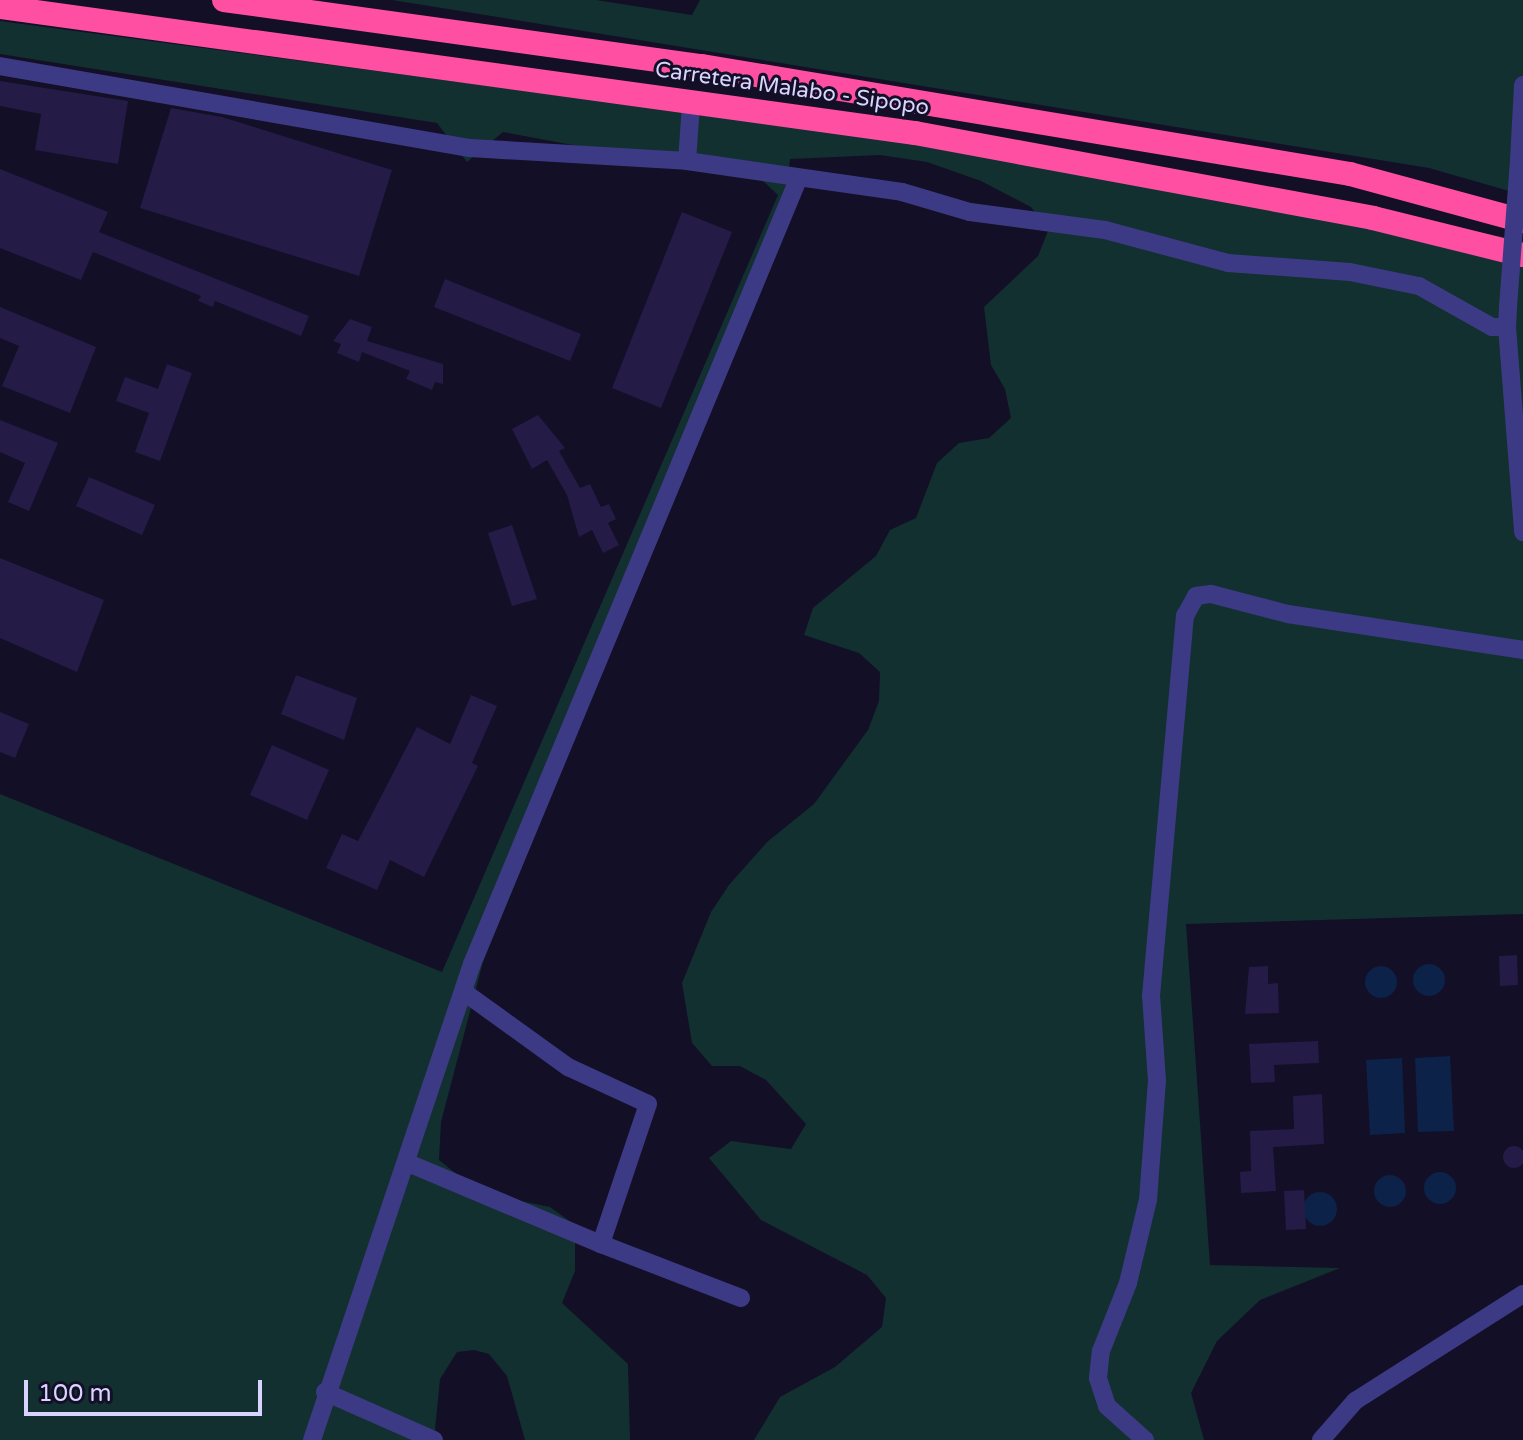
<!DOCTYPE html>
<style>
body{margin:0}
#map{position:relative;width:1523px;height:1440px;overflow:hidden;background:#130f26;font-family:"Varela Round",sans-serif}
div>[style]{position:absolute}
.green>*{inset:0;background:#12302f}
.water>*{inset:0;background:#0c2248}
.round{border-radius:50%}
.building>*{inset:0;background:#241b47}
.minor>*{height:18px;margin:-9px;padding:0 9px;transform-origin:9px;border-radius:9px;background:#3d3a85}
.highway>*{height:24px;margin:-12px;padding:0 12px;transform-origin:12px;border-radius:12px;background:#ff4fa3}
.minor-bridge>*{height:18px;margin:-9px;padding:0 9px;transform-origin:9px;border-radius:9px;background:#3d3a85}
span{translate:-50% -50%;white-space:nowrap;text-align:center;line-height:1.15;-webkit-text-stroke:6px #130f26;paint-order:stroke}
.street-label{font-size:22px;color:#d9d4ff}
.scale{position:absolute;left:24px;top:1380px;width:238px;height:36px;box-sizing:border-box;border:4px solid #d9d4ff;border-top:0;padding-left:10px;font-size:24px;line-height:28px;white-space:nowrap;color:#d9d4ff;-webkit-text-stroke:6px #130f26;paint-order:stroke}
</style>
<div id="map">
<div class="green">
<div style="clip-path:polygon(392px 0,596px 0,692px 15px,700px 0,1523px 0,1523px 195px,1429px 168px)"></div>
<div style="clip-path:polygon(0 21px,1270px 190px,1523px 241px,1523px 914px,1186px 924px,1210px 1265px,1340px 1268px,1260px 1300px,1217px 1341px,1191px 1393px,1204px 1440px,754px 1440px,780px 1397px,835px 1367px,882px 1327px,886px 1298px,867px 1275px,761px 1220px,709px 1158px,731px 1141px,791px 1149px,806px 1124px,766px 1080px,740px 1066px,712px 1066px,692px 1043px,682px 983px,711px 912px,729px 885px,767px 842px,814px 804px,868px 730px,879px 701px,880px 672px,859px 653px,804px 635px,813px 608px,876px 556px,890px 530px,916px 518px,937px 463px,959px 443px,989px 438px,1011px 418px,1005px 389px,991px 365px,984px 307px,1038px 256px,1048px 231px,1031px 207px,981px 181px,927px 162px,880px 155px,790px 159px,782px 232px,483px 962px,441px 1122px,439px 1160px,480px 1193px,550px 1207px,575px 1225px,575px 1271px,562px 1303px,628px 1364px,630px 1440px,525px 1440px,507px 1376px,489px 1354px,474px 1350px,457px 1352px,440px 1379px,434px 1440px,0 1440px,0 794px,442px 972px,778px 195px,762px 180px,503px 132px,467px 162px,437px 123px,0 54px)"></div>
</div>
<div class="water">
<div class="round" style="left:1413px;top:964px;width:32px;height:32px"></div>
<div class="round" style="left:1365px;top:966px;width:32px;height:32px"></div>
<div style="clip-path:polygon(1450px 1056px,1454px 1131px,1418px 1132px,1415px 1058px)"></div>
<div style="clip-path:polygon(1402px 1058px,1405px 1133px,1370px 1135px,1366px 1060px)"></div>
<div class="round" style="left:1424px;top:1172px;width:32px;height:32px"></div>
<div class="round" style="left:1374px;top:1175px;width:32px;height:32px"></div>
<div class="round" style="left:1303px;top:1192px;width:34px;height:34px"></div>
</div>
<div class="building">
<div style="clip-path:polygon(0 81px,128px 101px,118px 164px,35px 150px,41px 114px,0 106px)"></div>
<div style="clip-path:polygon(171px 108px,222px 117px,392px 170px,359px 276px,140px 208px)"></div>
<div style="clip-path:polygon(0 169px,108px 212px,99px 232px,309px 316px,301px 336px,215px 301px,213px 307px,198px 301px,201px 296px,93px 252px,81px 280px,0 248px)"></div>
<div style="clip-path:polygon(682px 212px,732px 232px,661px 408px,612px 388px)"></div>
<div style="clip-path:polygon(445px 279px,581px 334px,570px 361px,434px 307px)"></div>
<div style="clip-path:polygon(0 307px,96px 347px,70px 413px,2px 386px,19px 346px,0 338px)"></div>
<div style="clip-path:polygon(350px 319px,372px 327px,367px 341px,443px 364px,443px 384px,435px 382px,432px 390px,406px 379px,410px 371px,362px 352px,359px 362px,337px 353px,341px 344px,333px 341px)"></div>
<div style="clip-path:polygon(167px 364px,192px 373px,160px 461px,135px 452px,149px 413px,116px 401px,125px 377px,158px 389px)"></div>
<div style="clip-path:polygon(538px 415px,565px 448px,559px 451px,580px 488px,590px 484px,601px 507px,609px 504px,616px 519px,608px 523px,619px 545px,603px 553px,592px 530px,579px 537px,567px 495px,547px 460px,532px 469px,512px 429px)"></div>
<div style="clip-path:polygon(0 420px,58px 443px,29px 511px,8px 502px,25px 463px,0 452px)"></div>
<div style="clip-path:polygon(89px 477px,155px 505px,142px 535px,76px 506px)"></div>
<div style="clip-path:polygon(512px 525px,537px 599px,512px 606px,488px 533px)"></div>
<div style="clip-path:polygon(0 558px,104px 600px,77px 672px,0 638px)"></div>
<div style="clip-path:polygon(296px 675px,357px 698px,344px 740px,281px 714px)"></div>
<div style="clip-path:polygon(471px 695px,497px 706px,472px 763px,478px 766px,424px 877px,390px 860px,377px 890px,326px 868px,342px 834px,358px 841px,417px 727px,450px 744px)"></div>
<div style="clip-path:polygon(0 712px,29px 724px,15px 758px,0 752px)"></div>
<div style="clip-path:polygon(272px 745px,329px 770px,307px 820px,250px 795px)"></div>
<div style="clip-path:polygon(1517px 955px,1518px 985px,1500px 986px,1499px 956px)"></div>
<div style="clip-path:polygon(1268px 966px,1268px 984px,1278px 983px,1279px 1013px,1245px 1014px,1249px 967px)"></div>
<div style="clip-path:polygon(1318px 1041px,1319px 1063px,1274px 1065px,1275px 1082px,1251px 1083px,1249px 1044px)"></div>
<div style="clip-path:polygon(1322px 1094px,1324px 1144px,1273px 1147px,1276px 1191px,1241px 1193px,1240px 1172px,1251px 1171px,1250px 1131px,1294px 1129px,1293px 1096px)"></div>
<div class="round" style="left:1503px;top:1146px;width:22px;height:22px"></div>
<div style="clip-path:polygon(1304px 1190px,1306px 1229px,1286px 1230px,1284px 1191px)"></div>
</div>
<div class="minor">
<div style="left:0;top:66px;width:477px;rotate:9.9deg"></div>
<div style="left:470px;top:148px;width:217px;rotate:3.4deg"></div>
<div style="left:687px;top:161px;width:217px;rotate:8.2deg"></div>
<div style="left:902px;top:192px;width:71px;rotate:16.4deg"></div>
<div style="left:970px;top:212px;width:136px;rotate:7.6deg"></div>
<div style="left:1105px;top:230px;width:127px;rotate:15deg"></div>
<div style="left:1228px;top:263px;width:122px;rotate:4.2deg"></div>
<div style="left:1350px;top:272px;width:70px;rotate:11.5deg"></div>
<div style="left:1419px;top:286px;width:84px;rotate:29.3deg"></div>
<div style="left:1492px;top:327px;width:15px"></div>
<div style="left:1507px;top:327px;width:20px;rotate:-87deg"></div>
<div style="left:1519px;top:160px;width:75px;rotate:-86.9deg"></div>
<div style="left:687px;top:161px;width:56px;rotate:-85.9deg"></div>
<div style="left:1507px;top:327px;width:206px;rotate:85.5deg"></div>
<div style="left:464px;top:992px;width:128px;rotate:35.8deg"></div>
<div style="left:568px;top:1067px;width:88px;rotate:24.8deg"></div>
<div style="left:648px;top:1104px;width:148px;rotate:108.6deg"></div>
<div style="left:601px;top:1244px;width:150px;rotate:21.1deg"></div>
<div style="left:408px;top:1163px;width:209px;rotate:22.8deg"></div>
<div style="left:325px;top:1392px;width:119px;rotate:23.8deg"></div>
<div style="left:312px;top:1440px;width:502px;rotate:-71.42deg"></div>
<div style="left:472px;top:964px;width:847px;rotate:-67.43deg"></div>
<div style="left:1145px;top:1440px;width:51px;rotate:-138.2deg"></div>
<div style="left:1107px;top:1406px;width:29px;rotate:-108deg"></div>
<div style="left:1098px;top:1378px;width:27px;rotate:-84deg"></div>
<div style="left:1101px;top:1351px;width:73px;rotate:-68.3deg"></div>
<div style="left:1128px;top:1283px;width:85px;rotate:-76.5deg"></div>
<div style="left:1148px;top:1200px;width:119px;rotate:-85.7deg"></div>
<div style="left:1157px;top:1081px;width:85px;rotate:-94deg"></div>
<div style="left:1151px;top:996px;width:382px;rotate:-84.9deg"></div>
<div style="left:1185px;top:616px;width:23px;rotate:-61deg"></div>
<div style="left:1196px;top:596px;width:15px;rotate:-8deg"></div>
<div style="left:1211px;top:594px;width:80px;rotate:14.6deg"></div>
<div style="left:1288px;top:614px;width:238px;rotate:8.7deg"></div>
<div style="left:1321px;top:1440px;width:52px;rotate:-48.9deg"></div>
<div style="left:1355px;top:1401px;width:199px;rotate:-32.5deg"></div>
</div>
<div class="highway">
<div style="left:224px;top:0;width:483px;rotate:7.9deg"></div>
<div style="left:702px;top:66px;width:657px;rotate:9.46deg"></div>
<div style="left:1350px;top:174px;width:179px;rotate:15.2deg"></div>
<div style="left:0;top:7px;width:924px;rotate:7.84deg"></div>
<div style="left:915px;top:133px;width:466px;rotate:10.5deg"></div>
<div style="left:1373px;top:218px;width:154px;rotate:13.9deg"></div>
</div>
<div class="minor-bridge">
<div style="left:1508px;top:307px;width:147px;rotate:-85.7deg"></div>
</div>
<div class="street-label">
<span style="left:792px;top:89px;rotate:8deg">Carretera Malabo - Sipopo</span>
</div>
<div class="scale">100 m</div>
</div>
